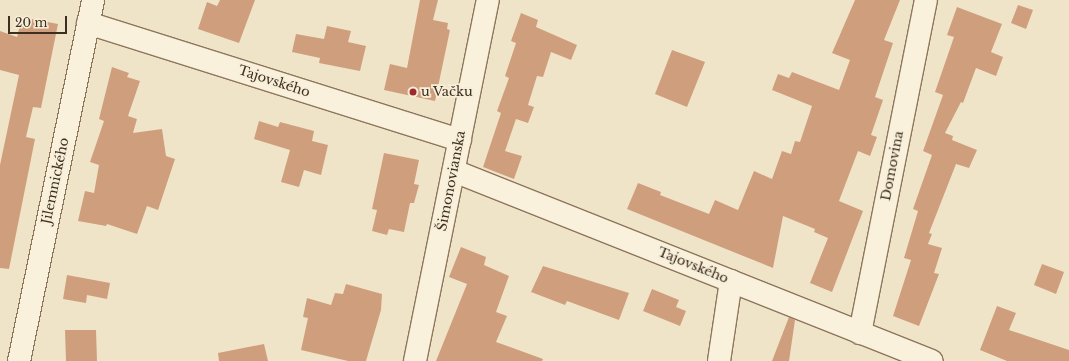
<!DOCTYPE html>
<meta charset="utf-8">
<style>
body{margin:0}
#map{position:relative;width:1069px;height:361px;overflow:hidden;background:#f0e4c8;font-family:"Libre Baskerville",serif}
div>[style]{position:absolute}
.building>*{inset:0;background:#cf9f7d}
.roads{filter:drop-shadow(1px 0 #8d765c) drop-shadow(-1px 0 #8d765c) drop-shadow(0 1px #8d765c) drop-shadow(0 -1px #8d765c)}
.minor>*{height:22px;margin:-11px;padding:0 11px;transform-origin:11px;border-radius:11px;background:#faf1dc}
.tertiary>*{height:22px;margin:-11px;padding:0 11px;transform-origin:11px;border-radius:11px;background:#faf1dc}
.dots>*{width:11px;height:11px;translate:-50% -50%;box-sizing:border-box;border:2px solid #f7eed8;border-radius:50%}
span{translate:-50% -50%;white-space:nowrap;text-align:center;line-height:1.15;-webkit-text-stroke:3.5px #f7eed8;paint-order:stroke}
.street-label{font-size:13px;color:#3d2e20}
.poi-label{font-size:13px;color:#3d2e20}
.left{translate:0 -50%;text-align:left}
.scale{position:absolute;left:8px;top:16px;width:59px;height:18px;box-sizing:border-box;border:2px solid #3d2e20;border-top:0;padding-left:5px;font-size:12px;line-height:14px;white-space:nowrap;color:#3d2e20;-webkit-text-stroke:3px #f7eed8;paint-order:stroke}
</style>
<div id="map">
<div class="building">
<div style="clip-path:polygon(220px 0,255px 0,239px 43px,198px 29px,207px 2px,217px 6px)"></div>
<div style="clip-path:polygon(420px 0,438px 0,433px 20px,448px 23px,447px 29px,450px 30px,435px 101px,384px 90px,390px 64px,407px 68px)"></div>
<div style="clip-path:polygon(855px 0,900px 0,884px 40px,893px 43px,875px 97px,883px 100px,871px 135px,877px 137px,870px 156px,858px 151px,839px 201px,863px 211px,832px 292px,810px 283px,828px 238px,814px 232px,815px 229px,783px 216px,773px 268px,627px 209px,638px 183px,661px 192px,660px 195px,709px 214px,715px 200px,738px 210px,754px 171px,772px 179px,782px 151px,791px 154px,795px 141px,800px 142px,812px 106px,772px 90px,778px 74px,789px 78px,792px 72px,839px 90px,850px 60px,832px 53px)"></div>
<div style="clip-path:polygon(1018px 5px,1033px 10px,1026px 29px,1011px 23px)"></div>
<div style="clip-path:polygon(957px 7px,1002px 24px,991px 52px,1003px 57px,996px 76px,976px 68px,963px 103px,961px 102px,945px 133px,953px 136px,952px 140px,977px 150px,969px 168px,956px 164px,929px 233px,932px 234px,928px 244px,942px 248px,934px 273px,939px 274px,919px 326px,893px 316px,911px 260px,904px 258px,918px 211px,913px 209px,932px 155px,923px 151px,943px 95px,935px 92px,954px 37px,947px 35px)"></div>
<div style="clip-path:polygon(521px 13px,538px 20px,536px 27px,577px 45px,571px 60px,551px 52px,543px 77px,537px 76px,528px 105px,534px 107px,528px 123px,516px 119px,505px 151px,522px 156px,514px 179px,483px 167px,501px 113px,497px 111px,509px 78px,505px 76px,516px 43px,511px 41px)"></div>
<div style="clip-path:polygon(32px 19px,58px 24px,41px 108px,33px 107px,26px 137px,35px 139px,9px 269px,0 268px,0 165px,19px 75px,0 70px,0 31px,17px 37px,20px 25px,30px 28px)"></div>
<div style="clip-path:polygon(327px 26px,351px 31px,348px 42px,366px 46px,360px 71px,319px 63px,320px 58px,292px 52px,296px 34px,324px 39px)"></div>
<div style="clip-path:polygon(672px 50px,705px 62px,687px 107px,655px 94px)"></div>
<div style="clip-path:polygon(112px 67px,129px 73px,127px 77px,140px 81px,128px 116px,137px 119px,133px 133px,162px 129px,166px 156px,175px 159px,158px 210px,147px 206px,137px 234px,107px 224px,106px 226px,78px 221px,85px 191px,94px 193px,99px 165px,90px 162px,104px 121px,99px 119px)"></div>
<div style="clip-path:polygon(259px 121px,278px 127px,280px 122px,314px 131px,312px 141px,328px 145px,321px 175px,304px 170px,299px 187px,281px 182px,290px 150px,254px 139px)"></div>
<div style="clip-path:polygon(384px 153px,419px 160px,414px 184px,419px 185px,414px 203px,410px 203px,404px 232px,389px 229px,387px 235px,372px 231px,377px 210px,372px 209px)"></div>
<div style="clip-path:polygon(461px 247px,486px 257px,484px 265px,509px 276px,496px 312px,507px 316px,496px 342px,543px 359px,542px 361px,436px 361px,467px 284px,449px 277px)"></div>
<div style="clip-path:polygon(1042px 264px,1064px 272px,1056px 294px,1034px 285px)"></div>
<div style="clip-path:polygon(543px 266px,629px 293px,619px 320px,567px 301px,565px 305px,531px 292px)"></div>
<div style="clip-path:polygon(67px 275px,110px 283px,107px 299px,87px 295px,86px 303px,63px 299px)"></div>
<div style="clip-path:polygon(346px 284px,382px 294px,381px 310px,366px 361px,348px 361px,301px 350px,308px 318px,303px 317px,307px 298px,331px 305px,335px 293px,343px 294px)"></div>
<div style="clip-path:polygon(652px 289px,679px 300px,676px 307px,686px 311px,680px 326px,643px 311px)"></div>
<div style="clip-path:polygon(997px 306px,1016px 313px,1009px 330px,1069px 350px,1069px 361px,1007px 361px,980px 350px)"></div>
<div style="clip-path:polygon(789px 317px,795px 320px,789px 361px,772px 361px)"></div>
<div style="clip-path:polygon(65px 330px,96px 330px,97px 361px,66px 361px)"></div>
<div style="clip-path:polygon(264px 344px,268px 361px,219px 361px,218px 353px)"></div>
</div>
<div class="roads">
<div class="minor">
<div style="left:88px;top:23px;width:390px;rotate:17.5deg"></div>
<div style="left:454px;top:171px;width:514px;rotate:21.68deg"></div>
<div style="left:860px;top:333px;width:339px;rotate:-78.8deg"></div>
<div style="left:19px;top:361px;width:369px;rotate:-78.4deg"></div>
<div style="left:719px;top:361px;width:81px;rotate:-81.5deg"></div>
</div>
<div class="tertiary">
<div style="left:415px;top:361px;width:368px;rotate:-78.6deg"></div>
</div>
</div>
<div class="dots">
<div style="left:413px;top:92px;background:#9e2a2b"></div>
</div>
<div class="street-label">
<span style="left:274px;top:82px;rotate:18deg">Tajovského</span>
<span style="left:893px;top:166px;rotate:-79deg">Domovina</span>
<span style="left:56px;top:181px;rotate:-78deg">Jilemnického</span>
<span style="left:452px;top:181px;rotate:-79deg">Šimonovianska</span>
<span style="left:693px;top:266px;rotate:22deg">Tajovského</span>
</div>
<div class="poi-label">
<span class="left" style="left:421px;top:92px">u Vačku</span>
</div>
<div class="scale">20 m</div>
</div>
